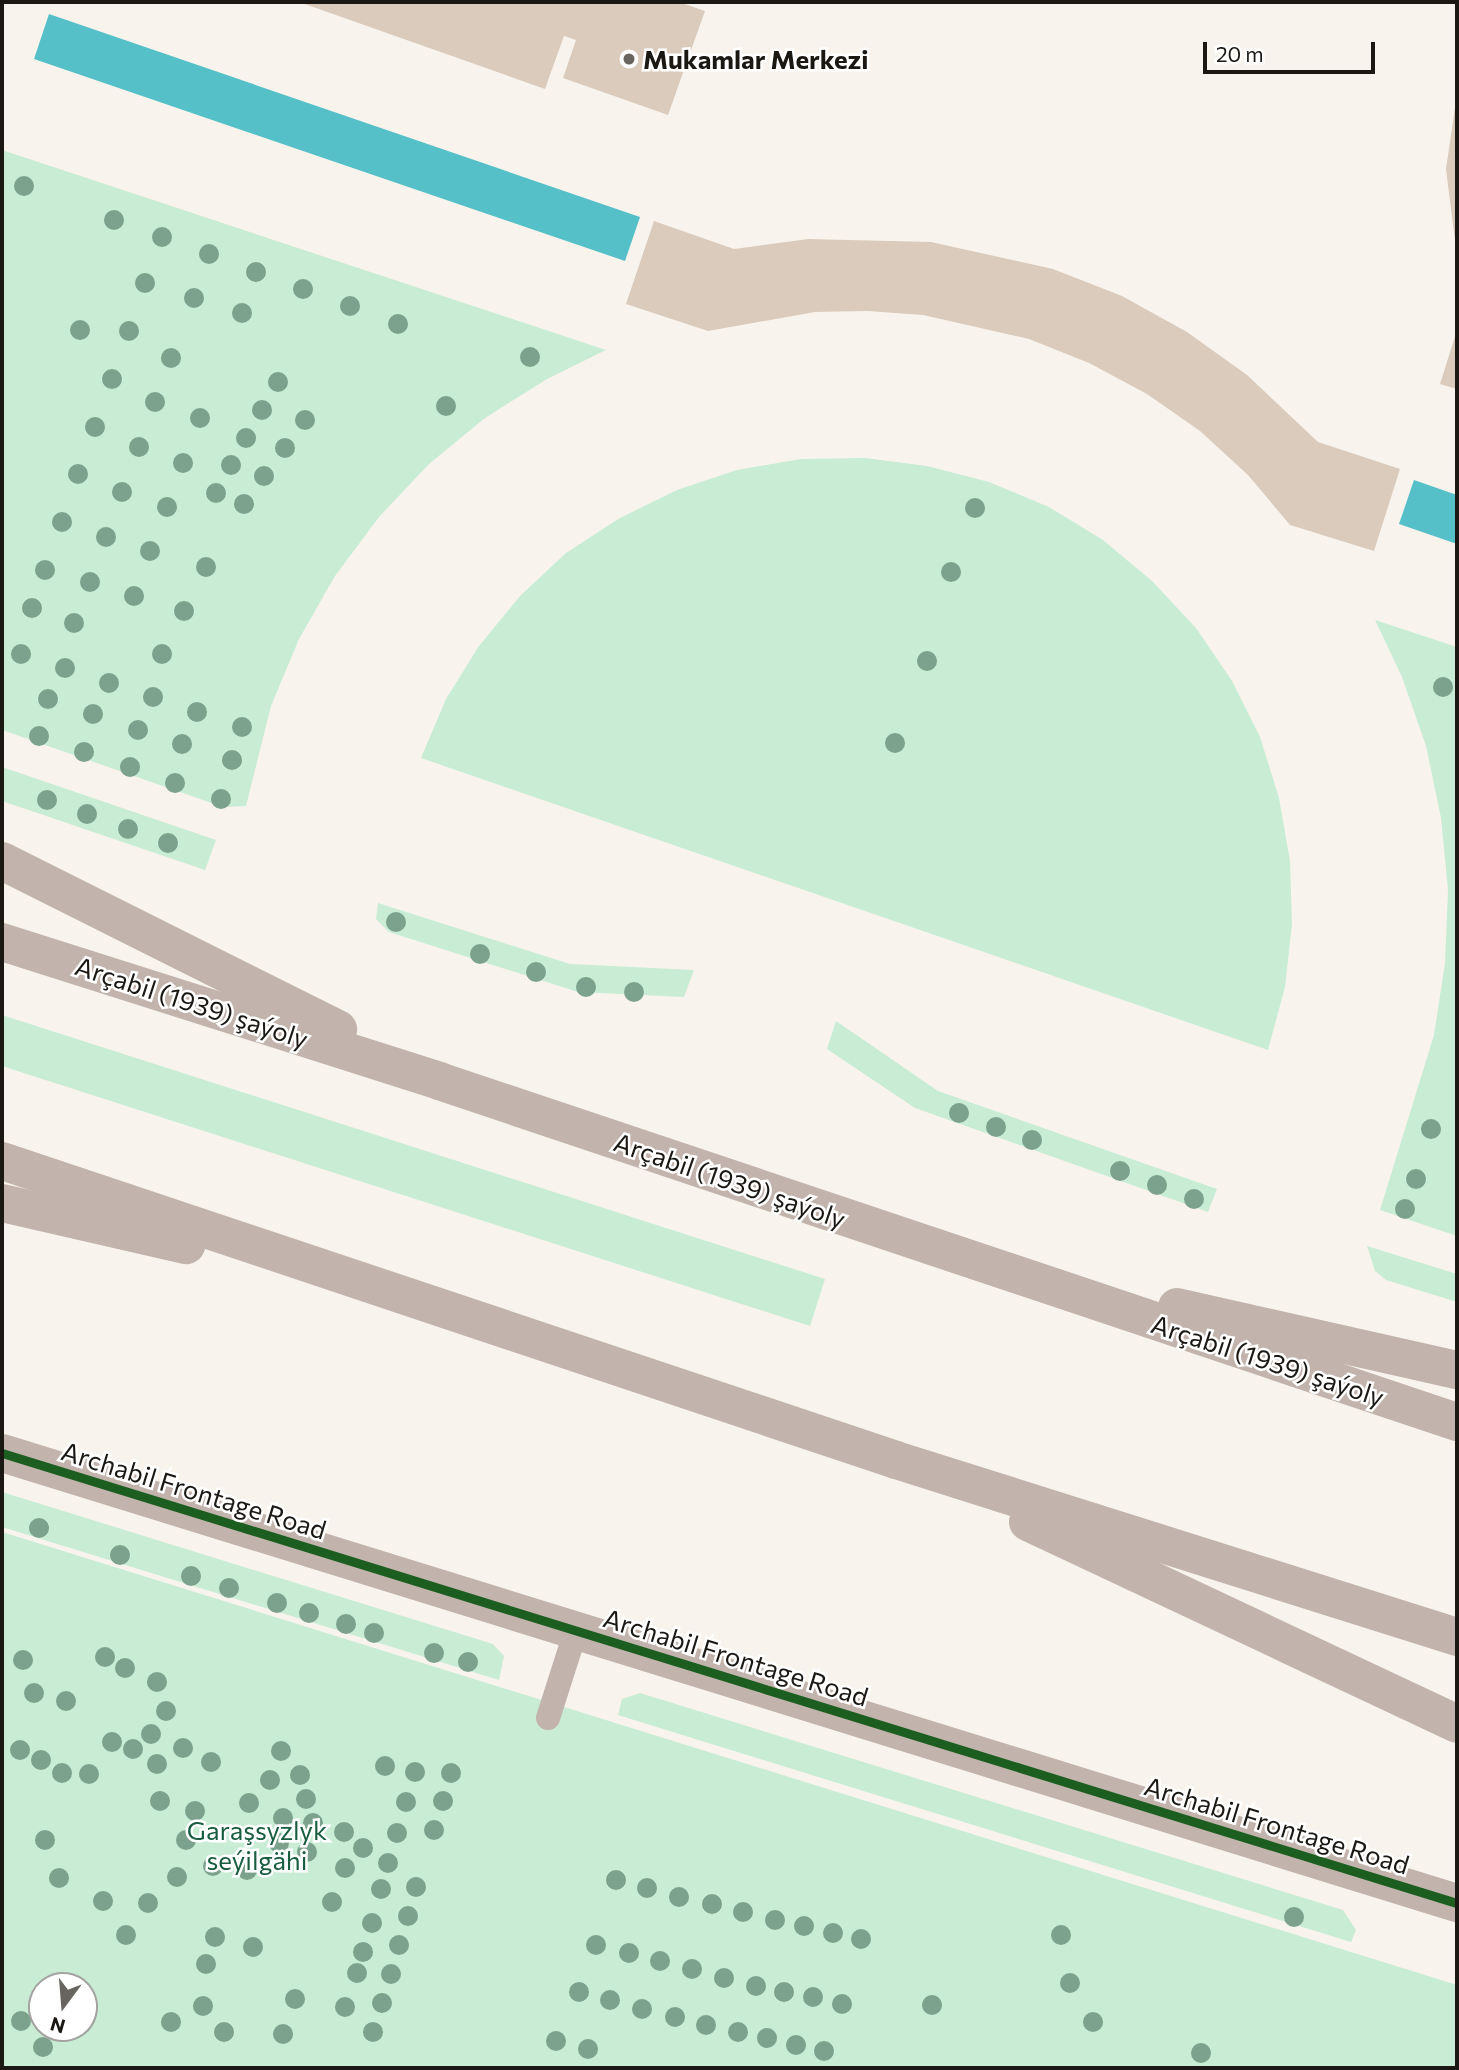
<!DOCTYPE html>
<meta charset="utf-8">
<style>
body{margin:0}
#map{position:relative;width:1459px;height:2070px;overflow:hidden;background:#f8f4ed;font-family:Commissioner,sans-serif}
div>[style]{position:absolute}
.green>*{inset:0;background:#c8ecd4}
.water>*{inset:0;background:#56c0c8}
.building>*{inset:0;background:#dacbbc}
.lane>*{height:24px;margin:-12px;padding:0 12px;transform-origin:12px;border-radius:12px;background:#c2b3ac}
.street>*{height:38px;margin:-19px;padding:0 19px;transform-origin:19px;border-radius:19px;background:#c2b3ac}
.primary>*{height:38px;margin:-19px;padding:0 19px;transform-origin:19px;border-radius:19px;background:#c2b4ac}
.cycleway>*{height:9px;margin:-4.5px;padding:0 4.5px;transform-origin:4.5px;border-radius:4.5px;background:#1b5e20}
.trees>*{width:20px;height:20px;margin:-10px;border-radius:50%;background:#7ca18d}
.dots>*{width:19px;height:19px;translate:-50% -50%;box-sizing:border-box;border:4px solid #fff;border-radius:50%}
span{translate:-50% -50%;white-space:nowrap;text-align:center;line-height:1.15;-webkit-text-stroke:5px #fff;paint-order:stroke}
.poi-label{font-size:26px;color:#1b1814;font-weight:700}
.left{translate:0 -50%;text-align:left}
.street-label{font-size:26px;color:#1b1814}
.park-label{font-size:26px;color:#175d3e}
.frame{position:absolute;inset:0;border:4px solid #1b1814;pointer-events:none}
.north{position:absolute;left:28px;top:1972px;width:70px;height:70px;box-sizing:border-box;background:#fff;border:2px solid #a4a3a1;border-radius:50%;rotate:196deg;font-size:19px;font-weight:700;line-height:28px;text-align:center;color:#1b1814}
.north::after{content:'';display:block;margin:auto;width:24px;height:32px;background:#686560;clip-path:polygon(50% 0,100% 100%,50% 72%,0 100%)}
.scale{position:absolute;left:1203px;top:42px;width:172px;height:32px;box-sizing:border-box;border:4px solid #1b1814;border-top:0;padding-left:9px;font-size:21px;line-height:24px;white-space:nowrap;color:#1b1814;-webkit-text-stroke:5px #fff;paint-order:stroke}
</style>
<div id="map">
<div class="green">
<div style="clip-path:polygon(2px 150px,606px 350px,547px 379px,485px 418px,429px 464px,379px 517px,335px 576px,299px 639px,271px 706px,246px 806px,223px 807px,2px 730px)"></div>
<div style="clip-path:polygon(865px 458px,927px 466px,989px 482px,1049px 507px,1103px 540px,1152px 581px,1196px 628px,1232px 681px,1260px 737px,1279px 798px,1290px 861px,1292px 924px,1285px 987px,1268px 1050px,421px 758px,446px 699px,479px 646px,520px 596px,566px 553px,620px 518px,677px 490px,737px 470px,801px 459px)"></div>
<div style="clip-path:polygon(1375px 620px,1457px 647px,1457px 1236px,1380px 1210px,1434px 1035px,1445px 963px,1448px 890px,1441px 818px,1426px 746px,1402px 677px)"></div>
<div style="clip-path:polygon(2px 767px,216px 840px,205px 870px,2px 801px)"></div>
<div style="clip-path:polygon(378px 903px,570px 964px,694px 970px,684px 997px,578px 992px,389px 932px,376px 919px)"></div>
<div style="clip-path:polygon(2px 1015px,825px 1279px,810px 1326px,2px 1066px)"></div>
<div style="clip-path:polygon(836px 1021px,938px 1091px,1217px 1189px,1208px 1212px,915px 1108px,827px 1049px)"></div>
<div style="clip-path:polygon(1367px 1246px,1457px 1274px,1457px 1302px,1386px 1280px,1375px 1271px)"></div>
<div style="clip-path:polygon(2px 1492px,493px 1644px,504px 1656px,499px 1680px,2px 1527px)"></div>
<div style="clip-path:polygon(evenodd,2px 1532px,1457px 1985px,1457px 2068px,2px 2068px,2px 1532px,42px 1986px,84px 1986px,84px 2028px,42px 2028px,42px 1986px)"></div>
<div style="clip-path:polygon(640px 1693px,1343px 1910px,1356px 1930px,1351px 1942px,618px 1715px,622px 1699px)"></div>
</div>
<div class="water">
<div style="clip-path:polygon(49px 14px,640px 217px,625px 261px,34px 59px)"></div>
<div style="clip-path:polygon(1414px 480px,1457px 495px,1457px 544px,1399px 524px)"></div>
</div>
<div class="building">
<div style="clip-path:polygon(299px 2px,679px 2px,705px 11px,668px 115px,563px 78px,576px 40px,564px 36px,545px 89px)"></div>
<div style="clip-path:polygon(1457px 94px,1457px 249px,1456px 249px,1446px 169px)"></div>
<div style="clip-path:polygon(654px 221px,734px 249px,808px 239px,931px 242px,1053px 269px,1122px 296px,1187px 332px,1247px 375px,1318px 442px,1400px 469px,1374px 551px,1290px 525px,1248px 475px,1200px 431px,1147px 394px,1089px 363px,1029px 339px,923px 315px,868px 311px,815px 312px,708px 331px,626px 304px)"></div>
<div style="clip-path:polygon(1457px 330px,1457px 389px,1440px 384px)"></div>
</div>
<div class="lane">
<div style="left:548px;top:1718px;width:92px;rotate:-72.3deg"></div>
</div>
<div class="street">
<div style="left:2px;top:1453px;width:1523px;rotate:17.19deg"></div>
</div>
<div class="primary">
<div style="left:2px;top:861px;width:376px;rotate:26.6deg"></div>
<div style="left:2px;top:942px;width:459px;rotate:17.6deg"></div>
<div style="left:439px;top:1081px;width:1074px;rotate:18.52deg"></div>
<div style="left:2px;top:1161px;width:943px;rotate:18.49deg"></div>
<div style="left:896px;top:1460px;width:588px;rotate:17.51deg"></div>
<div style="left:2px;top:1203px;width:189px;rotate:12.9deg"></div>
<div style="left:1177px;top:1307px;width:287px;rotate:12.7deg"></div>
<div style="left:1028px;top:1522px;width:474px;rotate:25.2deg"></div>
</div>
<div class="cycleway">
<div style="left:2px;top:1453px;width:1523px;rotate:17.19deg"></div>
</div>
<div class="trees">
<div style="left:24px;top:186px"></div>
<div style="left:114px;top:220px"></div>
<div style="left:162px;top:237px"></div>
<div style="left:209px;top:254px"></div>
<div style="left:256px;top:272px"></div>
<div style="left:145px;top:283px"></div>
<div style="left:303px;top:289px"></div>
<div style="left:194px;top:298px"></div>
<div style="left:350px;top:306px"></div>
<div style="left:242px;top:313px"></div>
<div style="left:398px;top:324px"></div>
<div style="left:80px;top:330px"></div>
<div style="left:129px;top:331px"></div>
<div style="left:530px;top:357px"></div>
<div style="left:171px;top:358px"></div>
<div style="left:112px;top:379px"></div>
<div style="left:278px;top:382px"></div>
<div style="left:155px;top:402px"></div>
<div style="left:446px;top:406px"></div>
<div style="left:262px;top:410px"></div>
<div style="left:200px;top:418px"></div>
<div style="left:305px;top:420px"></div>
<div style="left:95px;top:427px"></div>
<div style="left:246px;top:438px"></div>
<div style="left:139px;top:447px"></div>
<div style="left:285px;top:448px"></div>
<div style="left:183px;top:463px"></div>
<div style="left:231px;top:465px"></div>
<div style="left:78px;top:474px"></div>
<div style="left:264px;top:476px"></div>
<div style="left:122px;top:492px"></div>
<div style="left:216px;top:493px"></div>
<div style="left:244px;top:504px"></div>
<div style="left:167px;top:507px"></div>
<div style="left:975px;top:508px"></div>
<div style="left:62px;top:522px"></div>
<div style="left:106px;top:537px"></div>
<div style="left:150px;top:551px"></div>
<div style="left:206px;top:567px"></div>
<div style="left:45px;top:570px"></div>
<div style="left:951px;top:572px"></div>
<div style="left:90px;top:582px"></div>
<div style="left:134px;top:596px"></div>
<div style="left:32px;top:608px"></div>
<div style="left:184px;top:611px"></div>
<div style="left:74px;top:623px"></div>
<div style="left:21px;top:654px"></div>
<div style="left:162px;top:654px"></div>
<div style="left:927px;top:661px"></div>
<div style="left:65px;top:668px"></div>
<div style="left:109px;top:683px"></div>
<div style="left:1443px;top:687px"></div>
<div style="left:153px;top:697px"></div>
<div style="left:48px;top:699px"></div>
<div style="left:197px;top:712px"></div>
<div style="left:93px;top:714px"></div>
<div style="left:242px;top:727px"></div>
<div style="left:138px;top:730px"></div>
<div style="left:39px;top:736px"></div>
<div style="left:895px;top:743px"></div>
<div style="left:182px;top:744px"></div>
<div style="left:84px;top:752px"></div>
<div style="left:232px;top:760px"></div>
<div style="left:130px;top:767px"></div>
<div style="left:175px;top:783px"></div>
<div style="left:221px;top:799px"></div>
<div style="left:47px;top:800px"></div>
<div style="left:87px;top:814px"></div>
<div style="left:128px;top:829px"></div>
<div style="left:168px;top:843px"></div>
<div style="left:396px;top:922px"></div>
<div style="left:480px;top:954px"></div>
<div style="left:536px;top:972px"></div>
<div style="left:586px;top:987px"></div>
<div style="left:634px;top:992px"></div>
<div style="left:959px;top:1113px"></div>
<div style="left:996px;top:1127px"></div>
<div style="left:1431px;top:1129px"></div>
<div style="left:1032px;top:1140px"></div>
<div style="left:1120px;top:1171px"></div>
<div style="left:1416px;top:1179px"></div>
<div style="left:1157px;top:1185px"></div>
<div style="left:1194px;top:1199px"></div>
<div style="left:1405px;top:1209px"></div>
<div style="left:39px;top:1528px"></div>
<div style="left:120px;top:1555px"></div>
<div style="left:191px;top:1576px"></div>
<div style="left:229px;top:1588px"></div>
<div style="left:277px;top:1603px"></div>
<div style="left:309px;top:1613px"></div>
<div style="left:346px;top:1624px"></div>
<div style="left:374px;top:1633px"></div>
<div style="left:434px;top:1653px"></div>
<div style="left:105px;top:1657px"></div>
<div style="left:23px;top:1660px"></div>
<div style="left:468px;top:1662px"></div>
<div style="left:125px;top:1668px"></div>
<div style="left:157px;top:1682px"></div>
<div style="left:34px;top:1693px"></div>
<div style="left:66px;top:1701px"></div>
<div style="left:166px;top:1711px"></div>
<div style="left:151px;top:1734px"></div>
<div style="left:112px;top:1742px"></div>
<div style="left:183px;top:1748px"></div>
<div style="left:133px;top:1749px"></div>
<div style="left:20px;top:1750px"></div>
<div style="left:281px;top:1751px"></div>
<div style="left:41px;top:1760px"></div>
<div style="left:211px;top:1762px"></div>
<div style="left:157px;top:1764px"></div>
<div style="left:385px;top:1766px"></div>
<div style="left:415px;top:1772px"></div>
<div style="left:62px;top:1773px"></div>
<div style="left:451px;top:1773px"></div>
<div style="left:89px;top:1774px"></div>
<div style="left:300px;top:1775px"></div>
<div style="left:270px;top:1780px"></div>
<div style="left:306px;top:1799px"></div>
<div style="left:160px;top:1801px"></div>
<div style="left:443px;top:1801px"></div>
<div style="left:406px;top:1802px"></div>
<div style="left:249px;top:1803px"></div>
<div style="left:195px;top:1811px"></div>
<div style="left:283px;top:1818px"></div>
<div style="left:313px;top:1823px"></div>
<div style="left:434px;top:1830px"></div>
<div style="left:344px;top:1832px"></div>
<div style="left:397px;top:1833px"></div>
<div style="left:45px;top:1840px"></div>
<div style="left:186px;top:1840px"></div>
<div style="left:279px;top:1843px"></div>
<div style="left:363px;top:1848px"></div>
<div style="left:307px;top:1852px"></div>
<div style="left:388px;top:1863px"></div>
<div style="left:213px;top:1866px"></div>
<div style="left:345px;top:1868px"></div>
<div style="left:247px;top:1870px"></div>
<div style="left:177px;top:1877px"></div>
<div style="left:59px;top:1878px"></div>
<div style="left:616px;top:1880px"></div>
<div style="left:416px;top:1887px"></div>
<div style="left:647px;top:1888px"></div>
<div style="left:381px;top:1889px"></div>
<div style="left:679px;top:1897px"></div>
<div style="left:103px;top:1901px"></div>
<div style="left:332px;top:1902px"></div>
<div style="left:148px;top:1903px"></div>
<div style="left:712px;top:1904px"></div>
<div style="left:743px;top:1912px"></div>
<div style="left:408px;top:1916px"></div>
<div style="left:1294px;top:1917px"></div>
<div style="left:775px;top:1920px"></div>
<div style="left:372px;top:1923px"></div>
<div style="left:804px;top:1926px"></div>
<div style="left:833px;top:1933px"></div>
<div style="left:126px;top:1935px"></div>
<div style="left:1061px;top:1935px"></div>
<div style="left:215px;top:1937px"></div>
<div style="left:861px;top:1939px"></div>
<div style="left:399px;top:1945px"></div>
<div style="left:596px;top:1945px"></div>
<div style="left:253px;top:1947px"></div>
<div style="left:363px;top:1952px"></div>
<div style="left:629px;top:1953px"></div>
<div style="left:660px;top:1961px"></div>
<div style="left:206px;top:1964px"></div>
<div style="left:692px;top:1969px"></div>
<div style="left:357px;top:1973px"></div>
<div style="left:391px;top:1974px"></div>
<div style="left:724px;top:1978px"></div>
<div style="left:1070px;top:1983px"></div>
<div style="left:756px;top:1986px"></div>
<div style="left:579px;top:1992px"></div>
<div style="left:784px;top:1992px"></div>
<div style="left:813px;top:1997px"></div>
<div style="left:295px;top:1999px"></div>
<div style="left:610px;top:2000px"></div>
<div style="left:382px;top:2003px"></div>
<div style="left:842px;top:2004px"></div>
<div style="left:932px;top:2005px"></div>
<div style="left:203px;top:2006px"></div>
<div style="left:345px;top:2007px"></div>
<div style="left:642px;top:2009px"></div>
<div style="left:675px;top:2017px"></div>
<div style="left:21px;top:2021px"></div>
<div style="left:171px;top:2022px"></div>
<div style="left:1093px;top:2022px"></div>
<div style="left:706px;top:2025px"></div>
<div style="left:224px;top:2032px"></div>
<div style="left:373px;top:2032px"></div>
<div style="left:738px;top:2032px"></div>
<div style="left:283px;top:2034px"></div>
<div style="left:767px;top:2038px"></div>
<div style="left:556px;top:2041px"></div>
<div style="left:796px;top:2045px"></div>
<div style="left:43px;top:2047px"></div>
<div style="left:588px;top:2049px"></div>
<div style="left:824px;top:2051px"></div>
<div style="left:1201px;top:2053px"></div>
</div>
<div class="dots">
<div style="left:629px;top:59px;background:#686560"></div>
</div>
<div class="poi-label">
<span class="left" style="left:643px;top:59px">Mukamlar Merkezi</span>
</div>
<div class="street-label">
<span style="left:192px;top:1002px;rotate:18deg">Arçabil (1939) şaýoly</span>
<span style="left:730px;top:1180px;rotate:19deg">Arçabil (1939) şaýoly</span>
<span style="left:1268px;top:1360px;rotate:18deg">Arçabil (1939) şaýoly</span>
<span style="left:194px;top:1490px;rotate:17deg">Archabil Frontage Road</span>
<span style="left:736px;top:1657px;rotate:17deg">Archabil Frontage Road</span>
<span style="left:1277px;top:1825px;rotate:17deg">Archabil Frontage Road</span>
</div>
<div class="park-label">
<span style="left:257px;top:1845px">Garaşsyzlyk<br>seýilgähi</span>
</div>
<div class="frame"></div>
<div class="north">N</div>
<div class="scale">20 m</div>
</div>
